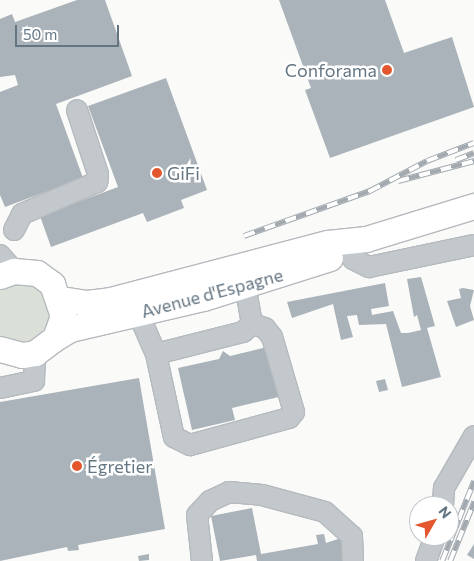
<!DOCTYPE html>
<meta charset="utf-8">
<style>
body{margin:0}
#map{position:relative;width:474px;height:561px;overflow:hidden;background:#fafaf8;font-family:Commissioner,sans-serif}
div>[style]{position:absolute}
.green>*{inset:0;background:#dadfd7}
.building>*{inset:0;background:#aab3b9}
.roads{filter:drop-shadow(1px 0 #b5babe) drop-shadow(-1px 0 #b5babe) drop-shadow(0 1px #b5babe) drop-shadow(0 -1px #b5babe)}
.minor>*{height:20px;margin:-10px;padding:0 10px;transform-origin:10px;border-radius:10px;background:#c3c8cc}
.major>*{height:25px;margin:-12.5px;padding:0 12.5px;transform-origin:12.5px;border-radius:12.5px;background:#fff}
.rail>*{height:5.5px;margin-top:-2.75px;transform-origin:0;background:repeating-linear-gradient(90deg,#fff 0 11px,#a2aab0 0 22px);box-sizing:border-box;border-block:1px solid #a2aab0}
.dots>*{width:14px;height:14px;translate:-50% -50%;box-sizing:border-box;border:2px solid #fff;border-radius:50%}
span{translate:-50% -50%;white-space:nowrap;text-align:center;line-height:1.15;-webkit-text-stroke:5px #fff;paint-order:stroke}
.poi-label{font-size:18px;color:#657683}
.right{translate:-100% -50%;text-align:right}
.left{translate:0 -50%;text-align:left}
.street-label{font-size:18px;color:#657683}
.north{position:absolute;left:409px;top:496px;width:50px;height:50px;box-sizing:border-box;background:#fff;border:1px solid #c1c8cd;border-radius:50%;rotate:52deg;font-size:14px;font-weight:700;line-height:20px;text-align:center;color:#657683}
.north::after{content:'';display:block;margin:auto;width:18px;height:22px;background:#e4572e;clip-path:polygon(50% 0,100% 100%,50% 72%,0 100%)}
.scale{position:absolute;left:15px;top:25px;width:104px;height:22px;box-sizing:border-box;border:2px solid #657683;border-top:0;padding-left:6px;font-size:15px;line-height:18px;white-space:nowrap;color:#657683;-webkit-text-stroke:4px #fff;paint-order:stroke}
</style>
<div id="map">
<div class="green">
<div style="clip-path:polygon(15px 279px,46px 290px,53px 325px,32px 345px,0 340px,0 286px)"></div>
</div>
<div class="building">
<div style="clip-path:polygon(77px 0,105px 0,132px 76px,56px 104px,83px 178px,5px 207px,0 195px,0 92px,18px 85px,15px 75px,0 77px,0 19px,12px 14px,15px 22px)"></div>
<div style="clip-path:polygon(279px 0,385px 0,404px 53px,452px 37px,474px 107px,330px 158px,305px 90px,311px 88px)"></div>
<div style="clip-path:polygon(166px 78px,207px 190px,181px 200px,184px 208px,147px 222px,143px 213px,51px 247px,40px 216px,118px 187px,88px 106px)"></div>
<div style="clip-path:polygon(421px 277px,435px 326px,427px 328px,441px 377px,402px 387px,386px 324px,359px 325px,357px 315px,347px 316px,353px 337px,341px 340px,333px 304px,292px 318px,287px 302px,385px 283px,389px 306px,371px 309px,372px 315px,393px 311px,401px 333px,408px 333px,421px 330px,417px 315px,414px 317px,407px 279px)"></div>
<div style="clip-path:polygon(463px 288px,474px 290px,470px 306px,474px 320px,456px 327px,447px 301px,461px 298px,459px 289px)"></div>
<div style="clip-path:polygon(271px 346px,283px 396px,232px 408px,235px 420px,192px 430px,178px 368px,219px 359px,223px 351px,230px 356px)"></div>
<div style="clip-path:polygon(139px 378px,165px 529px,78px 545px,79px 550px,68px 551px,67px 547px,0 561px,0 402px)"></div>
<div style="clip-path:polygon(385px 379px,388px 390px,379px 392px,376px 381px)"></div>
<div style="clip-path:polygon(252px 508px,261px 554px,318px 544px,316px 535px,324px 534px,326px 543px,344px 537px,348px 557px,342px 561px,257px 561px,256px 555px,220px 561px,211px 516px)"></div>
<div style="clip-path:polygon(474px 544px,474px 559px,467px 555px)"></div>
<div style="clip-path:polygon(149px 554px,149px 560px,139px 561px,138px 556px)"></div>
</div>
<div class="roads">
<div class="minor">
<div style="left:14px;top:230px;width:18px;rotate:-63deg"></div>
<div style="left:22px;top:214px;width:82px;rotate:-23.1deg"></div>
<div style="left:97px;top:182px;width:8px;rotate:-83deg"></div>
<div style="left:98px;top:174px;width:67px;rotate:-108.2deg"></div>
<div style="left:342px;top:240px;width:22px;rotate:60deg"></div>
<div style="left:353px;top:259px;width:18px;rotate:27deg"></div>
<div style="left:369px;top:267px;width:107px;rotate:-11.8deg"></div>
<div style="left:0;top:255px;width:21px;rotate:49deg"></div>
<div style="left:138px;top:313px;width:45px;rotate:66.3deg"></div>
<div style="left:156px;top:354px;width:85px;rotate:77.8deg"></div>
<div style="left:174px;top:437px;width:18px;rotate:27deg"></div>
<div style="left:190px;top:445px;width:103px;rotate:-15.3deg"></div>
<div style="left:289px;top:418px;width:8px;rotate:-50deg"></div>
<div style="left:294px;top:412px;width:78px;rotate:-106.3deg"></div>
<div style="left:272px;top:337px;width:11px;rotate:-128deg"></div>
<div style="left:265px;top:328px;width:14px;rotate:-163deg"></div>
<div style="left:252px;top:324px;width:40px;rotate:-100deg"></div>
<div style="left:156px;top:354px;width:90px;rotate:-14.2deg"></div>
<div style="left:243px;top:332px;width:12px;rotate:-42deg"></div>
<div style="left:0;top:388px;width:35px;rotate:-12deg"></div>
<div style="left:34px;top:381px;width:28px;rotate:-88deg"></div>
<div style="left:443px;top:506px;width:18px;rotate:-87deg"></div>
<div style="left:444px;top:488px;width:60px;rotate:-60deg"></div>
<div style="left:202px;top:561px;width:46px;rotate:-96.2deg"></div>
<div style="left:197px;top:515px;width:19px;rotate:-47deg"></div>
<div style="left:210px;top:501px;width:21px;rotate:-25deg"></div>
<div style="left:229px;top:492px;width:33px;rotate:5deg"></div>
<div style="left:262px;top:495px;width:65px;rotate:15.1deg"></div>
<div style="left:325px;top:512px;width:36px;rotate:42deg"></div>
<div style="left:352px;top:536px;width:25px;rotate:88deg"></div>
<div style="left:426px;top:561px;width:27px;rotate:-70deg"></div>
</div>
<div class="major">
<div style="left:0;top:276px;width:15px;rotate:-20deg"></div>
<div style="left:14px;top:271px;width:23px;rotate:5deg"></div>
<div style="left:37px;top:273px;width:19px;rotate:36deg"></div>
<div style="left:52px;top:284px;width:34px;rotate:71deg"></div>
<div style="left:63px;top:316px;width:23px;rotate:110deg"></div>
<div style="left:55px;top:338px;width:25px;rotate:143deg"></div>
<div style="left:35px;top:353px;width:13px;rotate:171deg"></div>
<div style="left:22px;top:355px;width:23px;rotate:-165deg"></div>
<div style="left:61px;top:299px;width:26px;rotate:9deg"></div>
<div style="left:87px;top:303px;width:23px;rotate:-7deg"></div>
<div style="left:110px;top:300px;width:225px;rotate:-14.7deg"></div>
<div style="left:328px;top:243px;width:38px;rotate:-6deg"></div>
<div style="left:366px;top:239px;width:113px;rotate:-17deg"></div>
<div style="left:55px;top:338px;width:17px;rotate:-31deg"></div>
<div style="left:70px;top:329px;width:137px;rotate:-13.1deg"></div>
<div style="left:203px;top:298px;width:133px;rotate:-17.5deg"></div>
</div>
</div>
<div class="rail">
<div style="left:456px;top:160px;width:19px;rotate:-21deg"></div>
<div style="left:398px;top:181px;width:79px;rotate:-14.7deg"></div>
<div style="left:244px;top:236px;width:134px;rotate:-19.7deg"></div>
<div style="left:370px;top:191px;width:64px;rotate:-27.8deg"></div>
<div style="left:427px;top:161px;width:50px;rotate:-21deg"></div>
<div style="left:442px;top:561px;width:86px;rotate:-68.2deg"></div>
<div style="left:450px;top:561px;width:64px;rotate:-67.9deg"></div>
</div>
<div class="dots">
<div style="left:387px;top:70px;background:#e4572e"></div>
<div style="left:157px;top:173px;background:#e4572e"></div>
<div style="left:77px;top:466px;background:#e4572e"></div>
</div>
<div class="poi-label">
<span class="right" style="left:377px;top:70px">Conforama</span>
<span class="left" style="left:167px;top:173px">GiFi</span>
<span class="left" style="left:87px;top:466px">Égretier</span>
</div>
<div class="street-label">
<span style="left:212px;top:293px;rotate:-15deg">Avenue d'Espagne</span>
</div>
<div class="north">N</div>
<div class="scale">50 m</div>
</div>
